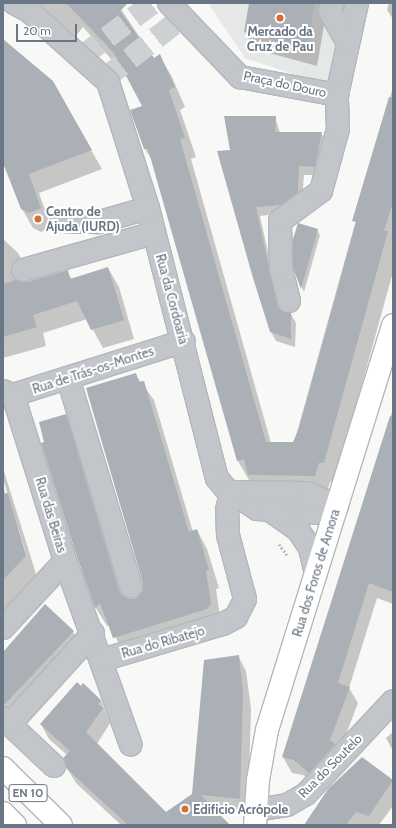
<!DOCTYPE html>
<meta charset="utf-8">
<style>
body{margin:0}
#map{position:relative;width:396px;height:828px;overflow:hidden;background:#f8f8f6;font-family:Cabin,sans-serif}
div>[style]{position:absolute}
.built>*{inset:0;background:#e6e7e7}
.shadow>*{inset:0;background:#0003}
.building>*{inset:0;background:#aab0b6}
.minor-tunnel>*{height:22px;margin-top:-11px;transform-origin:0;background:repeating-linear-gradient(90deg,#cdd1d4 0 22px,transparent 0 33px)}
.path>*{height:2.5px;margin-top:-1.25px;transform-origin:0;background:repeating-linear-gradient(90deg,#babcbf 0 2px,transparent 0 4px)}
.roads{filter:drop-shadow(1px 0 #b4b7bc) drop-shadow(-1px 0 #b4b7bc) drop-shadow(0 1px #b4b7bc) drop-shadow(0 -1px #b4b7bc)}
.minor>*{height:22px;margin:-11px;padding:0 11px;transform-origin:11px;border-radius:11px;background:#c2c5c9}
.major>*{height:22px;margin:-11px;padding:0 11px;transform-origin:11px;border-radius:11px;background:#fff}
.dots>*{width:11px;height:11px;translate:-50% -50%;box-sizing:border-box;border:2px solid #fff;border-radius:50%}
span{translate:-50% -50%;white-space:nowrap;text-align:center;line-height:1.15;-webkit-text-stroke:4px #fff;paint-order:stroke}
.shield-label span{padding:1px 3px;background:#fff;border:1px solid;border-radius:3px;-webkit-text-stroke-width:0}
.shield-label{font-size:12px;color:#6a7685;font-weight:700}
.poi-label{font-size:13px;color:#6a7685;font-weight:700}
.left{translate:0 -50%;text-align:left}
.street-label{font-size:13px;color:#6a7685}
.frame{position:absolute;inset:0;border:4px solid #6a7685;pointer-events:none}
.scale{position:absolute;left:16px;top:24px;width:61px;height:18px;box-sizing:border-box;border:2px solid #6a7685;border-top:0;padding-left:5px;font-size:12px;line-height:14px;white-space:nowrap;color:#6a7685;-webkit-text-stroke:3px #fff;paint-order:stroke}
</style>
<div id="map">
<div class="built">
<div style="clip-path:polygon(208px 3px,323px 3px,320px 17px,339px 53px,329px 86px,245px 58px)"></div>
</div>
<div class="shadow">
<div style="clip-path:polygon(29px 3px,117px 3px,154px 59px,159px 56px,171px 75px,185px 107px,180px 110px,196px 157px,191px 159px,271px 443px,294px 443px,393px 87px,393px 272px,335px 482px,330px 482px,326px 495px,260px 494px,249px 480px,238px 461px,152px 160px,145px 149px,143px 106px,132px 83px,83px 27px,76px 36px,43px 10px)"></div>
<div style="clip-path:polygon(250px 3px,328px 3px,317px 66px,255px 49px,245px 32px)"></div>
<div style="clip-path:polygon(389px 3px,393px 3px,393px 19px,387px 10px)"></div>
<div style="clip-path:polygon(3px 42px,52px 82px,102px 169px,39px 193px,51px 227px,41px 232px,33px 228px,22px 209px,3px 160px)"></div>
<div style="clip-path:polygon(275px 117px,280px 133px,321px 133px,326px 141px,319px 175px,304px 175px,302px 201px,286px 213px,260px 216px,281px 311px,291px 314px,296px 323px,295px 347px,276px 341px,271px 332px,231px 150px)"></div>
<div style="clip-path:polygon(317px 230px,320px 235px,304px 292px,294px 268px)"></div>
<div style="clip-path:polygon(3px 239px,18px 253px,29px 272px,18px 281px,26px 283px,67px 272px,72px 279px,108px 268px,119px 287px,134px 339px,103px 348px,87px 319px,43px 333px,46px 346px,3px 358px)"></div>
<div style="clip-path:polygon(135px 374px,154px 400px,193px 532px,197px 530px,207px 549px,219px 588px,216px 589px,221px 623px,125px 656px,109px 624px,107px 626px,96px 608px,45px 442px,65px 415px,76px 434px,126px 598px,135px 600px,144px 591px)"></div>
<div style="clip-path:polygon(393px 409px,393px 604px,377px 598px,349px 688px,358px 703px,339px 753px,318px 787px,303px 775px,292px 773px,283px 757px)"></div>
<div style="clip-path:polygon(3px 468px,37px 577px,3px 613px,3px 486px,28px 560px,3px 479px)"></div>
<div style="clip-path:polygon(73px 632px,85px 653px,3px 714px,3px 653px)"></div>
<div style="clip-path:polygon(238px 656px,246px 671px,251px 709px,248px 813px,213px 809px,228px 825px,121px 825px,76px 783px,67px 768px,67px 755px,49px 739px,41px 724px,101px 700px,110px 723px,97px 744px,165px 813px,193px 794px)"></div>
<div style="clip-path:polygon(393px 732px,393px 751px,386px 738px)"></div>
<div style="clip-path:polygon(362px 758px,393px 781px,393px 806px,379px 825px,305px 825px,329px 789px)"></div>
</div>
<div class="building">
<div style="clip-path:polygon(66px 3px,128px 3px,120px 11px,154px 58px,160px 54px,175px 87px,169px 90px,185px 138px,180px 139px,266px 442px,293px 442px,299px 428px,356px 222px,352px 221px,389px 97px,393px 98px,393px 202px,384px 231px,388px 231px,324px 463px,319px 463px,315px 476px,248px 475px,244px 459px,237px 461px,148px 149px,144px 149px,130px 110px,142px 106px,114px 53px)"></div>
<div style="clip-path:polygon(249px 3px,315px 3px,307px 49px,244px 32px)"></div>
<div style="clip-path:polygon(3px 39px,53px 81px,92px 150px,29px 174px,41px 208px,29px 213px,21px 209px,3px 163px)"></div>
<div style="clip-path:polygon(224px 116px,276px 116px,275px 132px,322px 132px,315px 167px,299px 166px,298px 192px,281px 205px,256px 207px,277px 304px,280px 310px,291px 313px,291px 339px,270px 332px,253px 278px,217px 151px,230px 150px)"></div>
<div style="clip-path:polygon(298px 223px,318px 229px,301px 289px,293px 268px,293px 239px)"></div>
<div style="clip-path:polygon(108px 267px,124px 320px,91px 330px,77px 301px,33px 315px,37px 327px,3px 337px,3px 284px,15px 280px,26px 282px,68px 270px,70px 279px)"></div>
<div style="clip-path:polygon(136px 373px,139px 382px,144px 381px,189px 532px,197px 529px,209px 570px,206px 571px,211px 604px,207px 609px,113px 638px,100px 603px,95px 608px,77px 557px,41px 443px,44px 442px,39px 422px,66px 414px,119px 591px,128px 599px,135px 599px,143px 590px,143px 583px,86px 388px)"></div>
<div style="clip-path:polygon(390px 416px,393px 417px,393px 592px,369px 583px,338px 683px,350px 687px,330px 740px,335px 744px,309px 773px,294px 760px,282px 757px)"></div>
<div style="clip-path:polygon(8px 493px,26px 556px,3px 580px,3px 494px)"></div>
<div style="clip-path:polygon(45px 604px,74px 631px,3px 706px,3px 652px)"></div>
<div style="clip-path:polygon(239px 655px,243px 693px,240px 799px,201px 795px,230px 825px,128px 825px,66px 768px,63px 758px,70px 751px,40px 724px,77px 682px,81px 686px,83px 683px,101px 700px,98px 704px,103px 708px,86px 732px,166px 812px,192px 794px,204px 660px)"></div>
<div style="clip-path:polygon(362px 757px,393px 780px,369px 816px,356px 812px,346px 825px,304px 825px,328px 789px)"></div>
</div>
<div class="minor-tunnel">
<div style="left:81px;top:57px;width:90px;rotate:-36.9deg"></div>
<div style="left:104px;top:79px;width:95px;rotate:-38.2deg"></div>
<div style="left:179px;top:20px;width:5px"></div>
</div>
<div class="path">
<div style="left:279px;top:544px;width:14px;rotate:54deg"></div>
</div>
<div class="roads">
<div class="minor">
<div style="left:14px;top:3px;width:17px;rotate:28deg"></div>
<div style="left:29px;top:11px;width:106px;rotate:41.9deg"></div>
<div style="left:108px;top:82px;width:132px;rotate:72.4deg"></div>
<div style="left:148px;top:208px;width:279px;rotate:75.7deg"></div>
<div style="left:217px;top:478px;width:13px;rotate:51deg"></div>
<div style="left:225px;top:488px;width:38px;rotate:33deg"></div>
<div style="left:257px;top:509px;width:57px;rotate:4deg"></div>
<div style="left:314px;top:513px;width:24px;rotate:-17deg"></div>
<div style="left:169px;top:3px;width:103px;rotate:46.2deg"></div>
<div style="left:240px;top:77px;width:99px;rotate:10.5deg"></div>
<div style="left:337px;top:95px;width:94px;rotate:-77.7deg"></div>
<div style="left:332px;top:3px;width:8px;rotate:104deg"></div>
<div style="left:330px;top:11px;width:37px;rotate:61deg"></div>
<div style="left:61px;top:221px;width:38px;rotate:2deg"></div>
<div style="left:99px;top:222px;width:51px;rotate:-15.9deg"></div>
<div style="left:23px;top:270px;width:136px;rotate:-15.8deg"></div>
<div style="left:289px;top:301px;width:32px;rotate:-104deg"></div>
<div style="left:281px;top:270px;width:49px;rotate:-91.2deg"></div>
<div style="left:280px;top:221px;width:51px;rotate:-36.2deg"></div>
<div style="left:321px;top:191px;width:64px;rotate:-74.7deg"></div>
<div style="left:338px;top:129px;width:34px;rotate:-92deg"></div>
<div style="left:68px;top:378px;width:218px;rotate:73.2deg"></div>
<div style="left:3px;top:391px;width:11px;rotate:22deg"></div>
<div style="left:13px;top:395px;width:179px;rotate:-17.5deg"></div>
<div style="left:13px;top:395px;width:174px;rotate:72.6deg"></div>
<div style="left:65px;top:561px;width:195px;rotate:70.3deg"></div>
<div style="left:231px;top:492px;width:76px;rotate:0.8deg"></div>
<div style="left:307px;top:493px;width:33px;rotate:23deg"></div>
<div style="left:271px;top:511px;width:33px;rotate:35deg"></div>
<div style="left:298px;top:530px;width:22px;rotate:56deg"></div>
<div style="left:310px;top:548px;width:26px;rotate:77deg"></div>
<div style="left:3px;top:628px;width:91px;rotate:-47.2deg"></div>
<div style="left:102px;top:660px;width:126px;rotate:-16.6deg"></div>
<div style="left:223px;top:624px;width:15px;rotate:-28deg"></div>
<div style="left:236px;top:617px;width:20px;rotate:-63deg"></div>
<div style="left:245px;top:599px;width:66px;rotate:-104.9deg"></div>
<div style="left:228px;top:535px;width:25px;rotate:-92deg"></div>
<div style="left:227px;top:510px;width:18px;rotate:-77deg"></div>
<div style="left:3px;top:718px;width:70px;rotate:43.3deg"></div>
<div style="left:10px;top:724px;width:123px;rotate:-47.6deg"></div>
<div style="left:256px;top:810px;width:31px;rotate:-9deg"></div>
<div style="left:287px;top:805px;width:22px;rotate:-30deg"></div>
<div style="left:306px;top:794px;width:127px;rotate:-46.9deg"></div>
</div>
<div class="major">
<div style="left:3px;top:768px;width:81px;rotate:44.5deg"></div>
<div style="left:3px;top:813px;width:17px;rotate:45deg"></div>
<div style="left:255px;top:825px;width:45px;rotate:-86.2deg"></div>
<div style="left:258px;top:780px;width:51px;rotate:-79.8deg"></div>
<div style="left:267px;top:730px;width:424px;rotate:-72.7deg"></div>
</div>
</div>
<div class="dots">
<div style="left:280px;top:18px;background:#d76e38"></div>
<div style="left:38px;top:219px;background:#d76e38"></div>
<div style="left:185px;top:809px;background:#d76e38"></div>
</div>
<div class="shield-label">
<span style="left:28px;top:793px">EN 10</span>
</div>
<div class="poi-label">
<span style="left:280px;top:39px">Mercado da<br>Cruz de Pau</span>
<span class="left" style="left:46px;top:219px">Centro de<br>Ajuda (IURD)</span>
<span class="left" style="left:193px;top:809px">Edificio Acrópole</span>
</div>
<div class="street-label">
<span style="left:285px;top:84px;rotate:12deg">Praça do Douro</span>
<span style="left:172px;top:299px;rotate:75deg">Rua da Cordoaria</span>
<span style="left:93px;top:370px;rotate:-18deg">Rua de Trás-os-Montes</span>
<span style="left:51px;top:515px;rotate:73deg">Rua das Beiras</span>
<span style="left:316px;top:573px;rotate:-73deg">Rua dos Foros de Amora</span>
<span style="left:163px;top:642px;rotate:-16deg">Rua do Ribatejo</span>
<span style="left:330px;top:766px;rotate:-45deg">Rua do Soutelo</span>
</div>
<div class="frame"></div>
<div class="scale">20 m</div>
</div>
